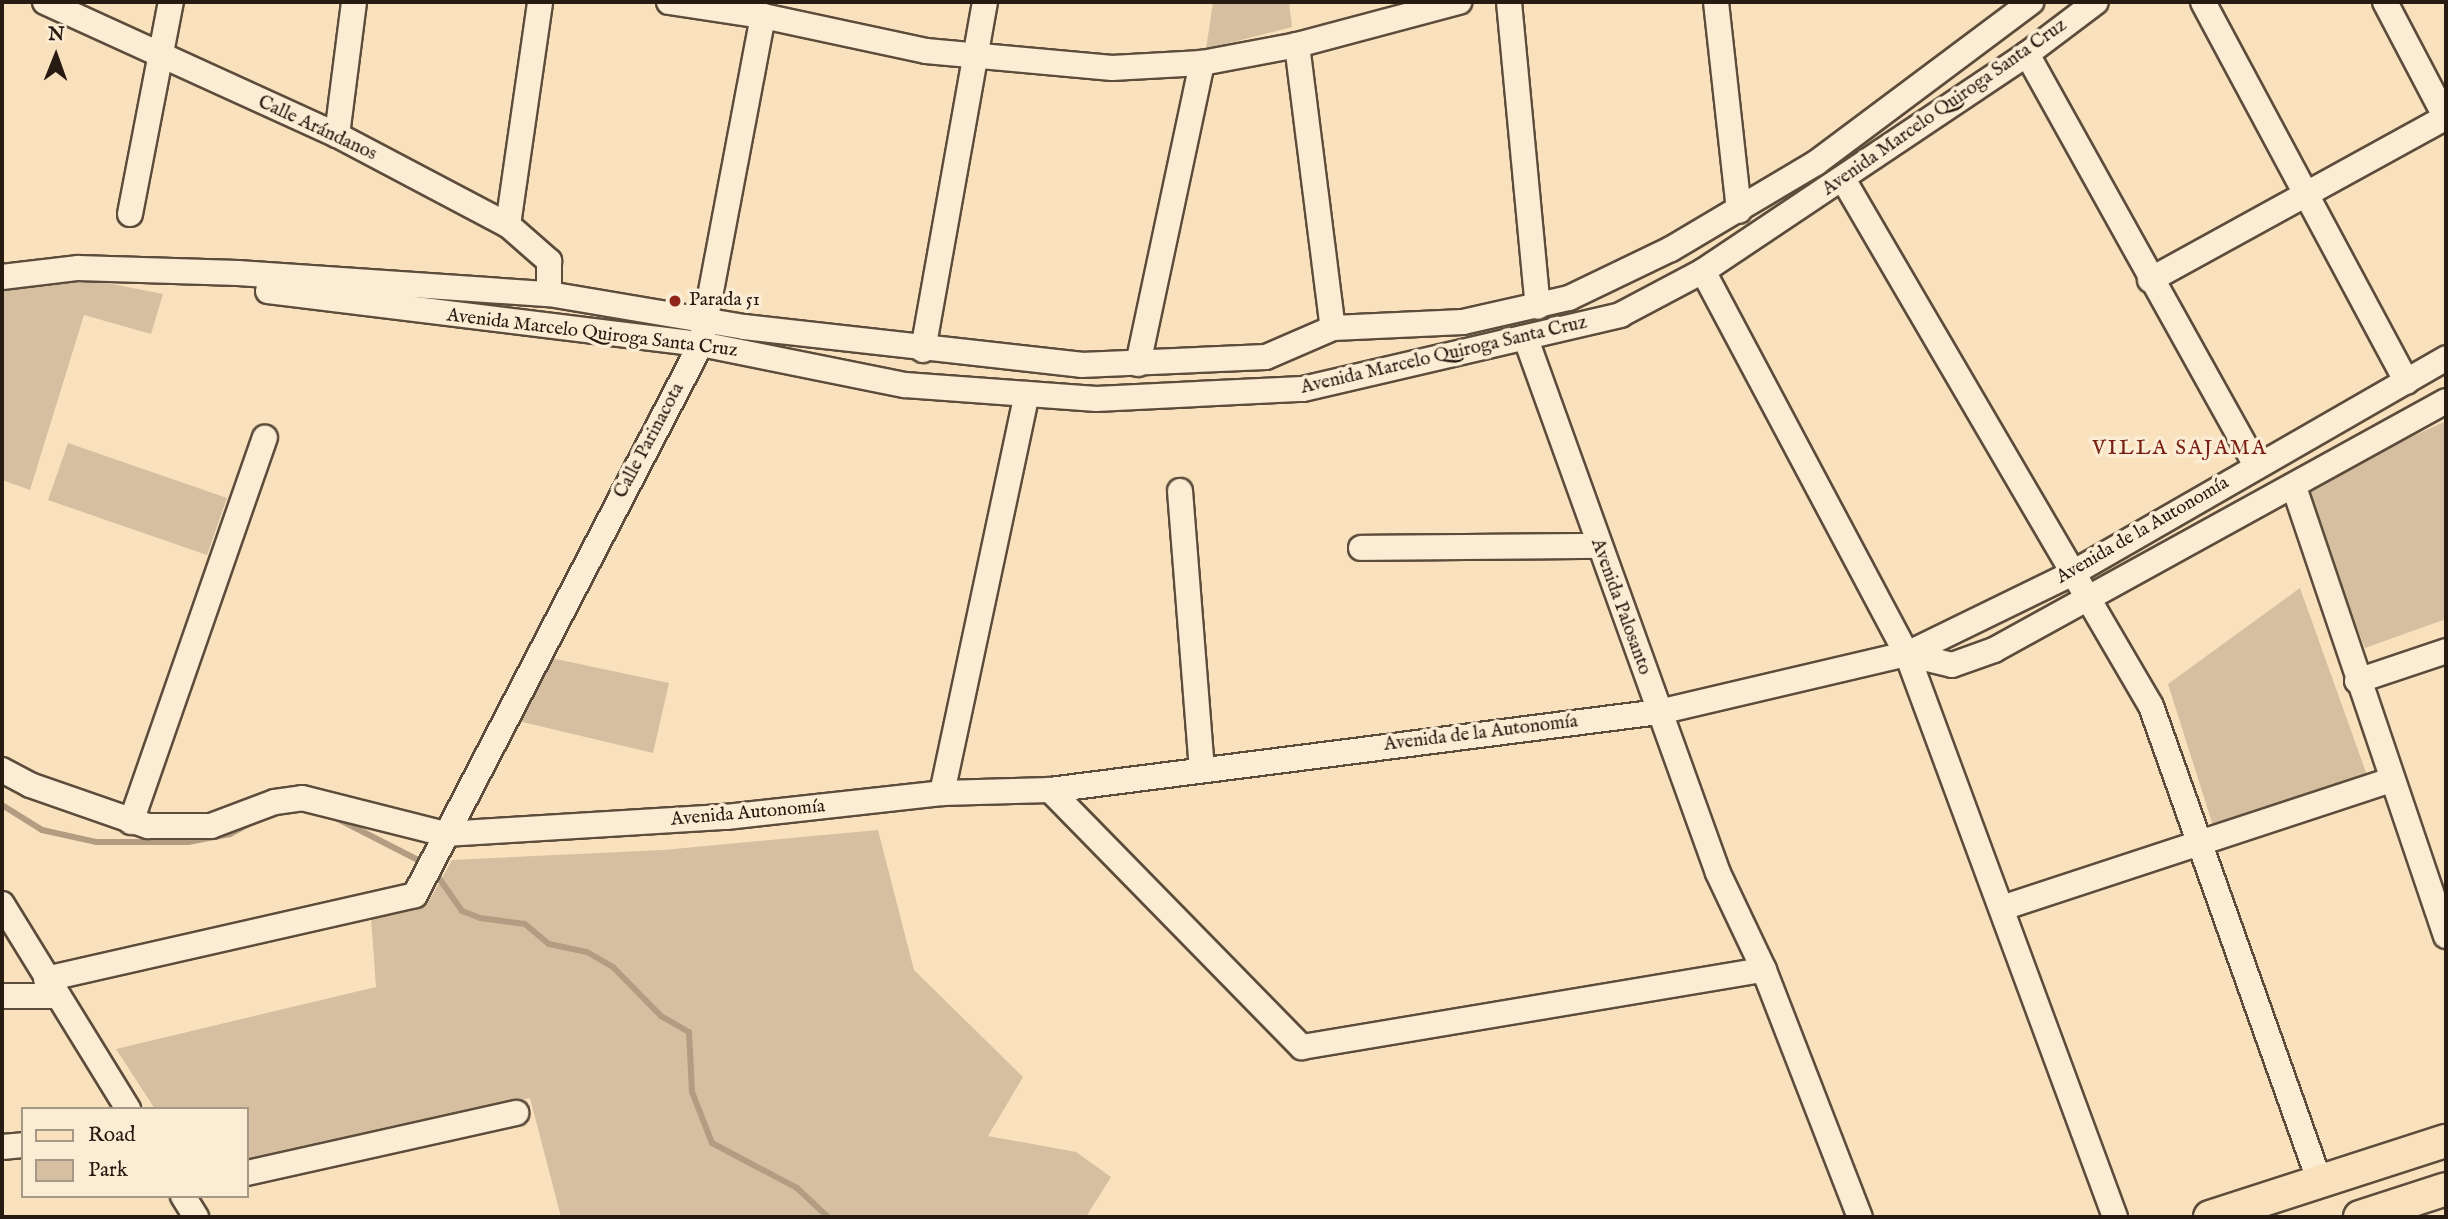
<!DOCTYPE html>
<meta charset="utf-8">
<style>
body{margin:0}
#map{position:relative;width:2448px;height:1219px;overflow:hidden;background:#f9e1bd;font-family:"IM FELL English",serif}
div>[style]{position:absolute}
.green>*{inset:0;background:#d5bfa0}
.stream>*{height:6px;margin:-3px;padding:0 3px;transform-origin:3px;border-radius:3px;background:#b29d82}
.roads{filter:drop-shadow(2px 0 #5c4c3b) drop-shadow(-2px 0 #5c4c3b) drop-shadow(0 2px #5c4c3b) drop-shadow(0 -2px #5c4c3b)}
.minor>*{height:24px;margin:-12px;padding:0 12px;transform-origin:12px;border-radius:12px;background:#fbecd4}
.major>*{height:32px;margin:-16px;padding:0 16px;transform-origin:16px;border-radius:16px;background:#f9e1bd}
.dots>*{width:19px;height:19px;translate:-50% -50%;box-sizing:border-box;border:4px solid #fbecd4;border-radius:50%}
span{translate:-50% -50%;white-space:nowrap;text-align:center;line-height:1.15;-webkit-text-stroke:7px #fbecd4;paint-order:stroke}
.street-label{font-size:19px;color:#271a10}
.poi-label{font-size:19px;color:#271a10}
.left{translate:0 -50%;text-align:left}
.neighbourhood-label{font-size:21px;color:#7a1f14;letter-spacing:2px}
.frame{position:absolute;inset:0;border:4px solid #271a10;pointer-events:none}
.legend{position:absolute;left:21px;top:1107px;width:228px;height:91px;box-sizing:border-box;background:#fbecd4;border:2px solid #a69886;margin:0;padding:9px 12px;list-style:none;font-size:21px;color:#271a10}
.legend li{display:flex;align-items:center;gap:14px;height:35px}
.legend b{width:35px;border:2px solid #a69886}
.north{position:absolute;left:21px;top:21px;width:70px;height:70px;-webkit-text-stroke:5px #fbecd4;paint-order:stroke;rotate:1deg;font-size:19px;font-weight:700;line-height:28px;text-align:center;color:#271a10}
.north::after{content:'';display:block;margin:auto;width:24px;height:32px;background:#271a10;clip-path:polygon(50% 0,100% 100%,50% 72%,0 100%)}
</style>
<div id="map">
<div class="green">
<div style="clip-path:polygon(1213px 2px,1289px 2px,1292px 27px,1206px 49px)"></div>
<div style="clip-path:polygon(92px 280px,163px 294px,151px 334px,84px 315px,30px 490px,2px 480px,2px 291px)"></div>
<div style="clip-path:polygon(2446px 421px,2446px 619px,2365px 648px,2302px 487px)"></div>
<div style="clip-path:polygon(68px 443px,227px 498px,207px 555px,48px 500px)"></div>
<div style="clip-path:polygon(2300px 588px,2368px 778px,2214px 829px,2168px 684px)"></div>
<div style="clip-path:polygon(551px 658px,669px 683px,653px 753px,518px 721px)"></div>
<div style="clip-path:polygon(878px 830px,914px 970px,1023px 1077px,988px 1136px,1076px 1152px,1111px 1177px,1086px 1217px,561px 1217px,530px 1098px,247px 1165px,247px 1109px,155px 1109px,116px 1049px,376px 987px,371px 917px,426px 906px,452px 860px,663px 850px)"></div>
</div>
<div class="stream">
<div style="left:2px;top:805px;width:47px;rotate:32deg"></div>
<div style="left:42px;top:830px;width:55px;rotate:12.5deg"></div>
<div style="left:96px;top:842px;width:92px"></div>
<div style="left:188px;top:842px;width:43px;rotate:-10.8deg"></div>
<div style="left:230px;top:834px;width:21px;rotate:-28deg"></div>
<div style="left:336px;top:818px;width:101px;rotate:27.1deg"></div>
<div style="left:434px;top:871px;width:49px;rotate:55deg"></div>
<div style="left:462px;top:911px;width:19px;rotate:21deg"></div>
<div style="left:480px;top:918px;width:45px;rotate:7.6deg"></div>
<div style="left:525px;top:924px;width:31px;rotate:40deg"></div>
<div style="left:549px;top:944px;width:39px;rotate:12deg"></div>
<div style="left:587px;top:952px;width:30px;rotate:30deg"></div>
<div style="left:613px;top:967px;width:69px;rotate:45.6deg"></div>
<div style="left:661px;top:1016px;width:32px;rotate:30deg"></div>
<div style="left:689px;top:1032px;width:60px;rotate:87.1deg"></div>
<div style="left:692px;top:1092px;width:55px;rotate:68.6deg"></div>
<div style="left:712px;top:1143px;width:96px;rotate:27.9deg"></div>
<div style="left:797px;top:1188px;width:42px;rotate:43.1deg"></div>
</div>
<div class="roads">
<div class="minor">
<div style="left:45px;top:2px;width:321px;rotate:24.5deg"></div>
<div style="left:337px;top:135px;width:193px;rotate:27.8deg"></div>
<div style="left:508px;top:225px;width:55px;rotate:41.3deg"></div>
<div style="left:549px;top:261px;width:33px;rotate:90deg"></div>
<div style="left:669px;top:2px;width:95px;rotate:8.5deg"></div>
<div style="left:763px;top:16px;width:167px;rotate:12.1deg"></div>
<div style="left:926px;top:51px;width:187px;rotate:5.2deg"></div>
<div style="left:1112px;top:68px;width:90px;rotate:-3.2deg"></div>
<div style="left:1202px;top:63px;width:97px;rotate:-10.7deg"></div>
<div style="left:1297px;top:45px;width:168px;rotate:-14.9deg"></div>
<div style="left:1509px;top:2px;width:306px;rotate:84.6deg"></div>
<div style="left:1716px;top:2px;width:210px;rotate:83.7deg"></div>
<div style="left:2203px;top:2px;width:431px;rotate:61.8deg"></div>
<div style="left:2385px;top:2px;width:131px;rotate:62.3deg"></div>
<div style="left:1297px;top:45px;width:285px;rotate:82.8deg"></div>
<div style="left:2027px;top:54px;width:471px;rotate:60.9deg"></div>
<div style="left:337px;top:135px;width:134px;rotate:-82.7deg"></div>
<div style="left:1843px;top:179px;width:610px;rotate:59.7deg"></div>
<div style="left:2151px;top:706px;width:503px;rotate:70.48deg"></div>
<div style="left:130px;top:214px;width:216px;rotate:-79.1deg"></div>
<div style="left:508px;top:225px;width:225px;rotate:-81.8deg"></div>
<div style="left:1703px;top:271px;width:434px;rotate:62deg"></div>
<div style="left:1907px;top:654px;width:600px;rotate:69.72deg"></div>
<div style="left:2px;top:277px;width:77px;rotate:-6.8deg"></div>
<div style="left:78px;top:268px;width:160px;rotate:1.8deg"></div>
<div style="left:238px;top:273px;width:312px;rotate:3.9deg"></div>
<div style="left:549px;top:294px;width:198px;rotate:9.6deg"></div>
<div style="left:744px;top:327px;width:339px;rotate:6.4deg"></div>
<div style="left:1081px;top:365px;width:185px;rotate:-2.5deg"></div>
<div style="left:1266px;top:357px;width:73px;rotate:-23.4deg"></div>
<div style="left:1333px;top:328px;width:130px;rotate:-2.6deg"></div>
<div style="left:1463px;top:322px;width:109px;rotate:-12.8deg"></div>
<div style="left:1569px;top:298px;width:113px;rotate:-25.7deg"></div>
<div style="left:1671px;top:249px;width:169px;rotate:-30.7deg"></div>
<div style="left:1816px;top:163px;width:269px;rotate:-36.8deg"></div>
<div style="left:2150px;top:280px;width:338px;rotate:-28.8deg"></div>
<div style="left:268px;top:291px;width:436px;rotate:7deg"></div>
<div style="left:701px;top:344px;width:208px;rotate:11.4deg"></div>
<div style="left:905px;top:385px;width:192px;rotate:4.2deg"></div>
<div style="left:1096px;top:399px;width:207px;rotate:-2.8deg"></div>
<div style="left:1303px;top:389px;width:326px;rotate:-13.1deg"></div>
<div style="left:1620px;top:315px;width:94px;rotate:-27.9deg"></div>
<div style="left:1703px;top:271px;width:390px;rotate:-33.8deg"></div>
<div style="left:2027px;top:54px;width:86px;rotate:-37deg"></div>
<div style="left:1526px;top:339px;width:567px;rotate:70.22deg"></div>
<div style="left:1718px;top:873px;width:107px;rotate:64.6deg"></div>
<div style="left:1764px;top:970px;width:265px;rotate:68.8deg"></div>
<div style="left:923px;top:350px;width:353px;rotate:-79.9deg"></div>
<div style="left:1138px;top:364px;width:308px;rotate:-78deg"></div>
<div style="left:2294px;top:487px;width:474px;rotate:71.3deg"></div>
<div style="left:1180px;top:491px;width:279px;rotate:85.5deg"></div>
<div style="left:1361px;top:548px;width:237px;rotate:-0.5deg"></div>
<div style="left:1907px;top:654px;width:46px;rotate:13.7deg"></div>
<div style="left:1952px;top:665px;width:45px;rotate:-19.7deg"></div>
<div style="left:1994px;top:650px;width:516px;rotate:-28.85deg"></div>
<div style="left:2357px;top:681px;width:94px;rotate:-18.6deg"></div>
<div style="left:2px;top:770px;width:32px;rotate:28deg"></div>
<div style="left:30px;top:785px;width:125px;rotate:19.2deg"></div>
<div style="left:148px;top:826px;width:63px"></div>
<div style="left:211px;top:826px;width:68px;rotate:-20.6deg"></div>
<div style="left:275px;top:802px;width:27px;rotate:-8deg"></div>
<div style="left:302px;top:798px;width:147px;rotate:14.1deg"></div>
<div style="left:445px;top:834px;width:282px;rotate:-3.5deg"></div>
<div style="left:726px;top:817px;width:217px;rotate:-6.3deg"></div>
<div style="left:942px;top:793px;width:108px;rotate:-1.6deg"></div>
<div style="left:1050px;top:790px;width:614px;rotate:-7.3deg"></div>
<div style="left:1659px;top:712px;width:255px;rotate:-13.2deg"></div>
<div style="left:1907px;top:654px;width:182px;rotate:-26deg"></div>
<div style="left:2071px;top:574px;width:433px;rotate:-29.9deg"></div>
<div style="left:1050px;top:790px;width:360px;rotate:45.6deg"></div>
<div style="left:1302px;top:1047px;width:468px;rotate:-9.5deg"></div>
<div style="left:942px;top:793px;width:408px;rotate:-78deg"></div>
<div style="left:131px;top:822px;width:407px;rotate:-70.8deg"></div>
<div style="left:2px;top:904px;width:241px;rotate:58.4deg"></div>
<div style="left:2002px;top:908px;width:410px;rotate:-18.2deg"></div>
<div style="left:46px;top:979px;width:378px;rotate:-12.8deg"></div>
<div style="left:415px;top:895px;width:621px;rotate:-62.57deg"></div>
<div style="left:701px;top:344px;width:334px;rotate:-79.3deg"></div>
<div style="left:2px;top:996px;width:55px"></div>
<div style="left:2px;top:1147px;width:21px;rotate:-5deg"></div>
<div style="left:247px;top:1173px;width:276px;rotate:-12.6deg"></div>
<div style="left:183px;top:1196px;width:25px;rotate:58deg"></div>
</div>
<div class="major">
<div style="left:2210px;top:1217px;width:248px;rotate:-17.9deg"></div>
<div style="left:2360px;top:1217px;width:90px;rotate:-18deg"></div>
</div>
</div>
<div class="dots">
<div style="left:675px;top:301px;background:#8f2418"></div>
</div>
<div class="street-label">
<span style="left:1945px;top:108px;rotate:-35deg">Avenida Marcelo Quiroga Santa Cruz</span>
<span style="left:317px;top:129px;rotate:25deg">Calle Arándanos</span>
<span style="left:592px;top:334px;rotate:7deg">Avenida Marcelo Quiroga Santa Cruz</span>
<span style="left:1444px;top:356px;rotate:-13deg">Avenida Marcelo Quiroga Santa Cruz</span>
<span style="left:650px;top:441px;rotate:-62deg">Calle Parinacota</span>
<span style="left:2143px;top:531px;rotate:-30deg">Avenida de la Autonomía</span>
<span style="left:1620px;top:607px;rotate:70deg">Avenida Palosanto</span>
<span style="left:1481px;top:734px;rotate:-7deg">Avenida de la Autonomía</span>
<span style="left:748px;top:814px;rotate:-5deg">Avenida Autonomía</span>
</div>
<div class="poi-label">
<span class="left" style="left:689px;top:301px">Parada 51</span>
</div>
<div class="neighbourhood-label">
<span style="left:2180px;top:449px">VILLA SAJAMA</span>
</div>
<div class="frame"></div>
<ul class="legend">
<li><b style="height:9px;background:#f9e1bd"></b>Road</li>
<li><b style="height:19px;background:#d5bfa0"></b>Park</li>
</ul>
<div class="north">N</div>
</div>
